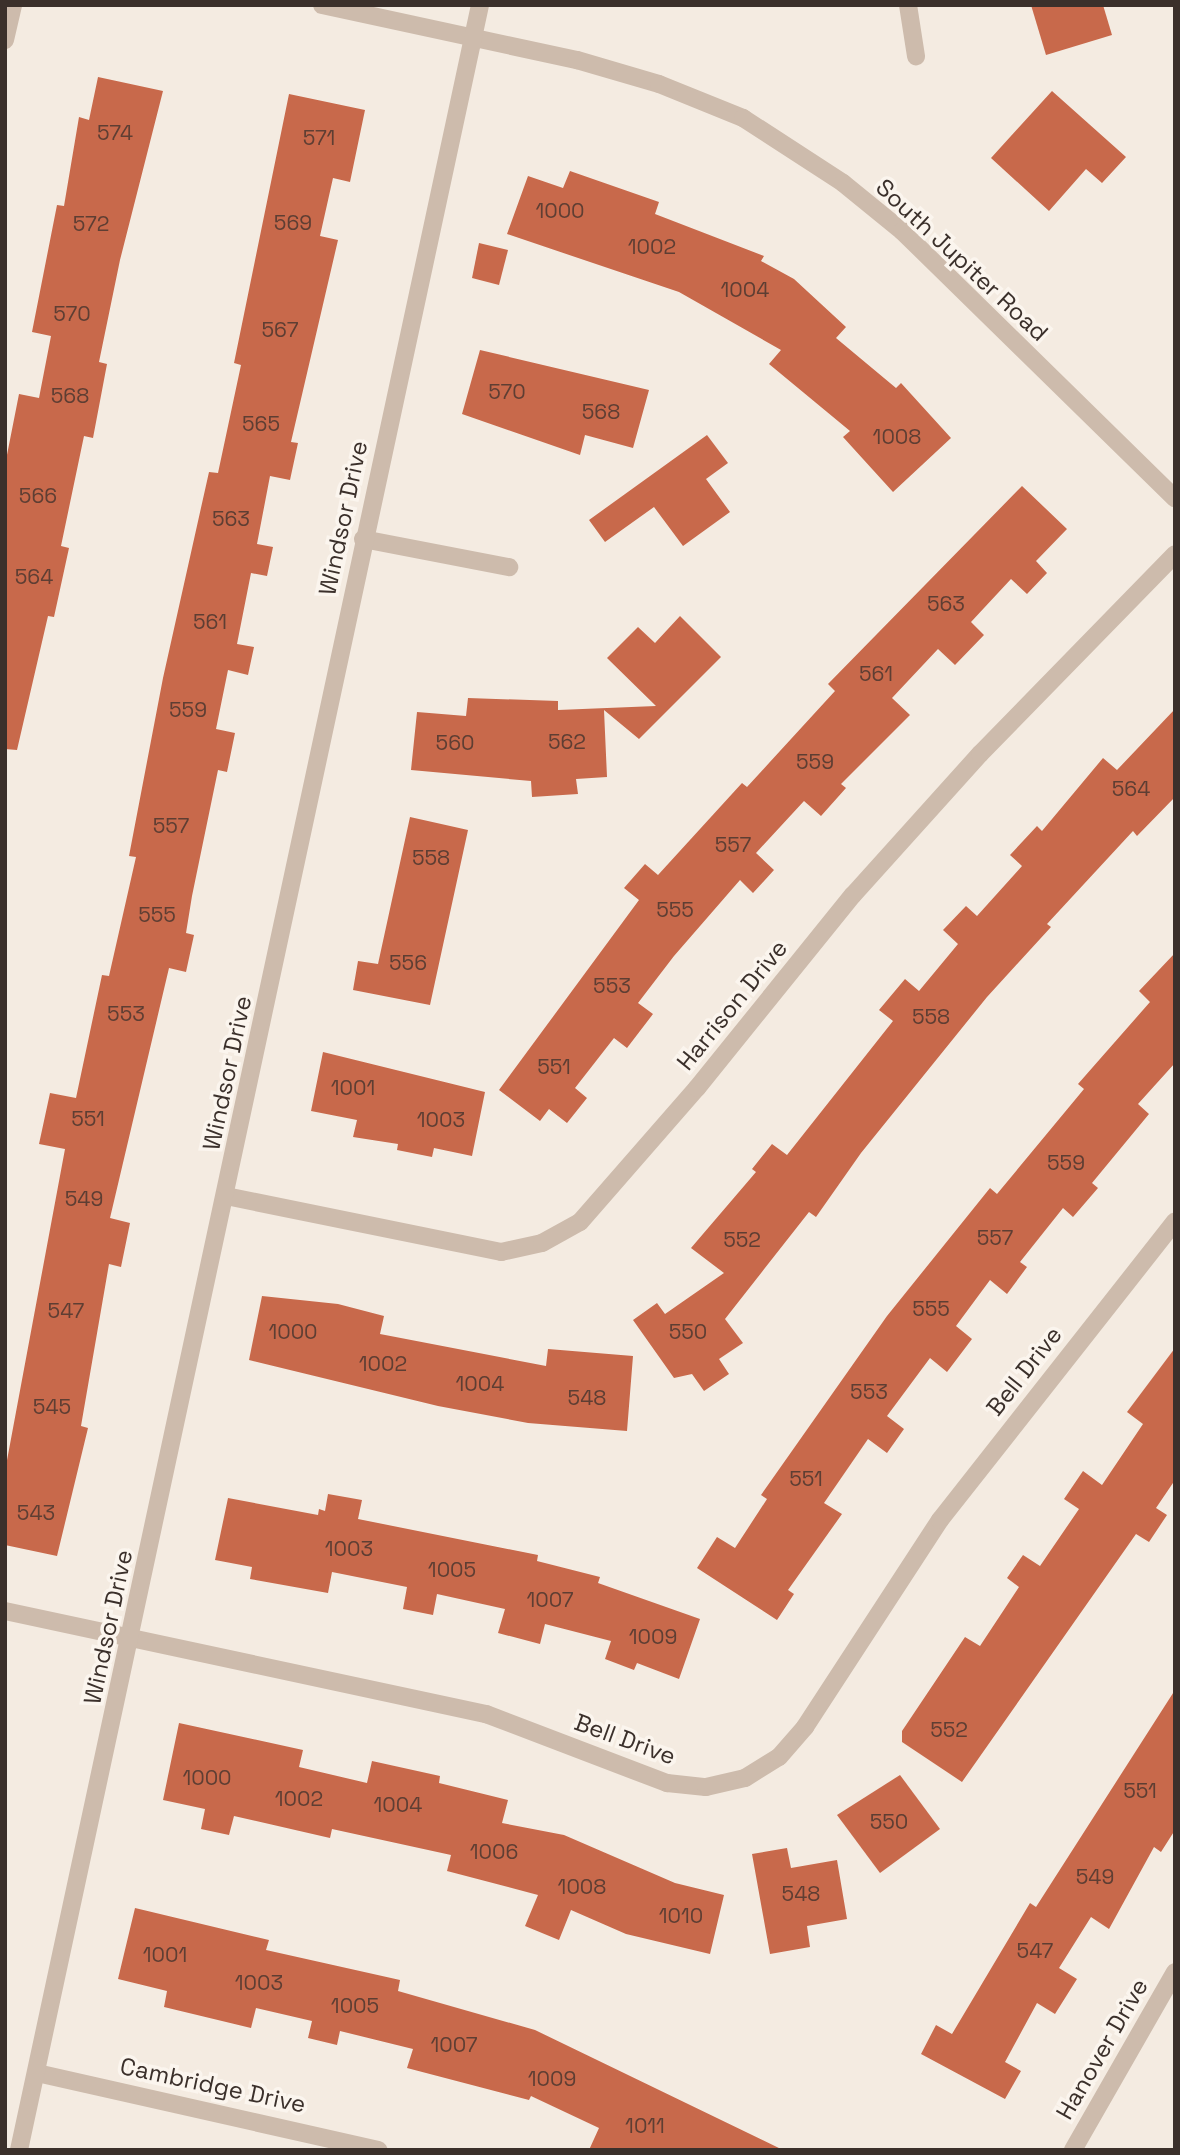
<!DOCTYPE html>
<style>
body{margin:0}
#map{position:relative;width:1180px;height:2155px;overflow:hidden;background:#f4ebe1;font-family:"Space Grotesk",sans-serif}
div>[style]{position:absolute}
.building>*{inset:0;background:#c8694b}
.minor>*{height:18px;margin:-9px;padding:0 9px;transform-origin:9px;border-radius:9px;background:#cdbbac}
span{translate:-50% -50%;white-space:nowrap;text-align:center;line-height:1.15;-webkit-text-stroke:7px #fbf5ee;paint-order:stroke}
.number-label{font-size:21px;color:#5e3e33}
.number-label span{-webkit-text-stroke-width:0}
.street-label{font-size:24px;color:#3b302b}
.frame{position:absolute;inset:0;border:7px solid #3b302b;pointer-events:none}
</style>
<div id="map">
<div class="building">
<div style="clip-path:polygon(1031px 5px,1103px 5px,1112px 35px,1046px 55px)"></div>
<div style="clip-path:polygon(98px 77px,163px 91px,120px 260px,99px 362px,107px 364px,93px 438px,84px 436px,61px 546px,69px 548px,54px 617px,48px 616px,17px 750px,5px 749px,5px 465px,19px 394px,39px 398px,51px 336px,32px 332px,57px 205px,64px 206px,79px 117px,89px 120px)"></div>
<div style="clip-path:polygon(1052px 91px,1126px 157px,1102px 183px,1086px 169px,1049px 211px,991px 158px)"></div>
<div style="clip-path:polygon(289px 94px,365px 110px,350px 182px,333px 178px,320px 236px,338px 240px,291px 442px,298px 443px,290px 480px,270px 476px,257px 544px,273px 547px,267px 576px,251px 573px,237px 644px,254px 647px,248px 675px,228px 670px,216px 729px,235px 733px,227px 772px,218px 770px,192px 896px,186px 933px,194px 935px,186px 972px,169px 968px,110px 1218px,130px 1223px,121px 1267px,109px 1264px,81px 1426px,88px 1428px,57px 1556px,5px 1545px,5px 1471px,65px 1149px,39px 1144px,50px 1093px,76px 1098px,102px 975px,109px 976px,136px 857px,129px 856px,163px 678px,209px 472px,218px 473px,241px 365px,234px 363px)"></div>
<div style="clip-path:polygon(570px 171px,659px 202px,655px 214px,764px 256px,761px 261px,794px 279px,846px 327px,836px 338px,896px 388px,901px 383px,951px 438px,893px 492px,843px 437px,850px 431px,769px 364px,781px 350px,679px 292px,507px 234px,528px 176px,563px 188px)"></div>
<div style="clip-path:polygon(479px 243px,508px 250px,499px 285px,472px 278px)"></div>
<div style="clip-path:polygon(480px 350px,649px 390px,633px 448px,585px 435px,580px 455px,462px 414px)"></div>
<div style="clip-path:polygon(707px 435px,728px 463px,706px 479px,730px 512px,683px 546px,654px 507px,605px 542px,589px 520px)"></div>
<div style="clip-path:polygon(1022px 486px,1067px 529px,1036px 561px,1047px 573px,1027px 594px,1011px 579px,971px 622px,984px 635px,955px 665px,938px 649px,892px 698px,910px 715px,841px 784px,846px 788px,821px 816px,804px 801px,756px 853px,774px 870px,753px 893px,740px 880px,674px 956px,638px 1003px,653px 1014px,627px 1048px,614px 1038px,575px 1088px,587px 1098px,567px 1123px,549px 1109px,540px 1121px,499px 1090px,639px 900px,624px 888px,645px 864px,658px 875px,742px 783px,747px 787px,835px 691px,828px 684px)"></div>
<div style="clip-path:polygon(680px 616px,721px 657px,639px 739px,604px 710px,607px 777px,576px 779px,578px 794px,532px 797px,531px 781px,411px 770px,417px 712px,466px 716px,468px 698px,558px 701px,558px 710px,656px 706px,607px 658px,638px 627px,655px 643px)"></div>
<div style="clip-path:polygon(1175px 709px,1175px 797px,1137px 836px,1133px 831px,1047px 924px,1051px 927px,987px 997px,861px 1153px,816px 1217px,809px 1212px,725px 1319px,743px 1343px,719px 1359px,729px 1374px,704px 1391px,692px 1374px,674px 1378px,633px 1320px,657px 1303px,665px 1314px,724px 1273px,691px 1248px,756px 1172px,752px 1169px,772px 1144px,787px 1155px,893px 1021px,879px 1010px,905px 979px,919px 991px,958px 944px,943px 930px,966px 906px,977px 916px,1022px 866px,1010px 855px,1037px 826px,1042px 831px,1103px 758px,1117px 770px)"></div>
<div style="clip-path:polygon(410px 817px,468px 830px,430px 1005px,353px 990px,358px 961px,378px 964px)"></div>
<div style="clip-path:polygon(1175px 953px,1175px 1063px,1138px 1104px,1149px 1114px,1092px 1183px,1098px 1188px,1073px 1217px,1063px 1208px,1020px 1262px,1027px 1267px,1007px 1294px,990px 1280px,956px 1326px,972px 1339px,947px 1372px,930px 1358px,887px 1416px,904px 1429px,887px 1453px,868px 1439px,824px 1503px,842px 1514px,788px 1590px,794px 1594px,777px 1620px,697px 1568px,717px 1537px,735px 1548px,767px 1499px,761px 1495px,887px 1316px,990px 1188px,997px 1194px,1084px 1089px,1078px 1084px,1150px 1002px,1139px 991px)"></div>
<div style="clip-path:polygon(323px 1052px,485px 1092px,472px 1156px,434px 1148px,432px 1157px,397px 1150px,398px 1144px,353px 1137px,357px 1120px,311px 1111px)"></div>
<div style="clip-path:polygon(262px 1296px,338px 1304px,384px 1316px,380px 1334px,546px 1366px,548px 1349px,633px 1356px,627px 1431px,528px 1423px,438px 1406px,249px 1360px)"></div>
<div style="clip-path:polygon(1175px 1348px,1175px 1480px,1156px 1508px,1167px 1515px,1149px 1542px,1136px 1534px,962px 1782px,902px 1742px,902px 1731px,965px 1637px,980px 1646px,1019px 1587px,1007px 1578px,1023px 1555px,1040px 1566px,1079px 1509px,1064px 1499px,1083px 1471px,1102px 1485px,1143px 1424px,1127px 1412px)"></div>
<div style="clip-path:polygon(328px 1494px,362px 1500px,358px 1519px,538px 1555px,537px 1561px,600px 1577px,598px 1583px,700px 1619px,679px 1679px,637px 1663px,634px 1670px,605px 1659px,611px 1641px,545px 1624px,540px 1644px,498px 1633px,505px 1609px,437px 1594px,433px 1615px,403px 1609px,407px 1587px,332px 1572px,328px 1593px,250px 1579px,252px 1567px,215px 1560px,228px 1498px,318px 1515px,319px 1509px,325px 1511px)"></div>
<div style="clip-path:polygon(1175px 1690px,1175px 1830px,1161px 1852px,1154px 1847px,1109px 1929px,1091px 1917px,1059px 1968px,1077px 1979px,1055px 2014px,1037px 2003px,1005px 2062px,1021px 2071px,1005px 2099px,921px 2054px,936px 2025px,952px 2034px,1030px 1903px,1036px 1907px)"></div>
<div style="clip-path:polygon(179px 1723px,303px 1750px,299px 1767px,367px 1783px,372px 1761px,440px 1776px,439px 1783px,508px 1800px,502px 1823px,564px 1835px,675px 1883px,724px 1895px,710px 1954px,626px 1934px,571px 1910px,559px 1940px,525px 1926px,538px 1895px,447px 1871px,451px 1855px,332px 1829px,330px 1838px,234px 1816px,229px 1835px,201px 1829px,205px 1809px,163px 1800px)"></div>
<div style="clip-path:polygon(900px 1775px,940px 1829px,880px 1873px,837px 1815px)"></div>
<div style="clip-path:polygon(787px 1848px,791px 1868px,837px 1860px,847px 1919px,807px 1926px,810px 1947px,770px 1954px,752px 1854px)"></div>
<div style="clip-path:polygon(135px 1908px,269px 1940px,266px 1950px,400px 1980px,398px 1991px,535px 2030px,783px 2150px,589px 2150px,599px 2128px,531px 2096px,529px 2100px,407px 2068px,413px 2049px,340px 2031px,337px 2045px,308px 2038px,312px 2021px,256px 2008px,251px 2028px,164px 2007px,167px 1991px,118px 1979px)"></div>
</div>
<div class="minor">
<div style="left:322px;top:5px;width:261px;rotate:12.2deg"></div>
<div style="left:577px;top:60px;width:85px;rotate:16.3deg"></div>
<div style="left:659px;top:84px;width:91px;rotate:22deg"></div>
<div style="left:743px;top:118px;width:119px;rotate:33deg"></div>
<div style="left:843px;top:183px;width:76px;rotate:39.1deg"></div>
<div style="left:902px;top:231px;width:382px;rotate:44.4deg"></div>
<div style="left:908px;top:5px;width:52px;rotate:81.1deg"></div>
<div style="left:5px;top:40px;width:36px;rotate:-77deg"></div>
<div style="left:363px;top:539px;width:149px;rotate:10.9deg"></div>
<div style="left:226px;top:1196px;width:281px;rotate:11.5deg"></div>
<div style="left:501px;top:1252px;width:42px;rotate:-12.4deg"></div>
<div style="left:542px;top:1243px;width:43px;rotate:-28.9deg"></div>
<div style="left:580px;top:1222px;width:178px;rotate:-48.9deg"></div>
<div style="left:697px;top:1088px;width:248px;rotate:-51.1deg"></div>
<div style="left:853px;top:895px;width:190px;rotate:-48deg"></div>
<div style="left:980px;top:754px;width:279px;rotate:-45.7deg"></div>
<div style="left:5px;top:1611px;width:492px;rotate:12.1deg"></div>
<div style="left:486px;top:1714px;width:194px;rotate:20.9deg"></div>
<div style="left:667px;top:1783px;width:39px;rotate:6deg"></div>
<div style="left:706px;top:1787px;width:40px;rotate:-13deg"></div>
<div style="left:745px;top:1778px;width:40px;rotate:-32deg"></div>
<div style="left:779px;top:1757px;width:40px;rotate:-49deg"></div>
<div style="left:805px;top:1727px;width:247px;rotate:-56.9deg"></div>
<div style="left:940px;top:1520px;width:380px;rotate:-51.8deg"></div>
<div style="left:37px;top:2073px;width:350px;rotate:12.7deg"></div>
<div style="left:19px;top:2150px;width:2194px;rotate:-77.87deg"></div>
<div style="left:1073px;top:2150px;width:205px;rotate:-60.2deg"></div>
</div>
<div class="number-label">
<span style="left:115px;top:133px">574</span>
<span style="left:319px;top:138px">571</span>
<span style="left:560px;top:211px">1000</span>
<span style="left:293px;top:223px">569</span>
<span style="left:91px;top:224px">572</span>
<span style="left:652px;top:247px">1002</span>
<span style="left:745px;top:290px">1004</span>
<span style="left:72px;top:314px">570</span>
<span style="left:280px;top:330px">567</span>
<span style="left:507px;top:392px">570</span>
<span style="left:70px;top:396px">568</span>
<span style="left:601px;top:412px">568</span>
<span style="left:261px;top:424px">565</span>
<span style="left:897px;top:437px">1008</span>
<span style="left:38px;top:496px">566</span>
<span style="left:231px;top:519px">563</span>
<span style="left:34px;top:577px">564</span>
<span style="left:946px;top:604px">563</span>
<span style="left:210px;top:622px">561</span>
<span style="left:876px;top:674px">561</span>
<span style="left:188px;top:710px">559</span>
<span style="left:567px;top:742px">562</span>
<span style="left:455px;top:743px">560</span>
<span style="left:815px;top:762px">559</span>
<span style="left:1131px;top:789px">564</span>
<span style="left:171px;top:826px">557</span>
<span style="left:733px;top:845px">557</span>
<span style="left:431px;top:858px">558</span>
<span style="left:675px;top:910px">555</span>
<span style="left:157px;top:915px">555</span>
<span style="left:408px;top:963px">556</span>
<span style="left:612px;top:986px">553</span>
<span style="left:126px;top:1014px">553</span>
<span style="left:931px;top:1017px">558</span>
<span style="left:554px;top:1067px">551</span>
<span style="left:353px;top:1088px">1001</span>
<span style="left:88px;top:1119px">551</span>
<span style="left:441px;top:1120px">1003</span>
<span style="left:1066px;top:1163px">559</span>
<span style="left:84px;top:1199px">549</span>
<span style="left:995px;top:1238px">557</span>
<span style="left:742px;top:1240px">552</span>
<span style="left:931px;top:1309px">555</span>
<span style="left:66px;top:1311px">547</span>
<span style="left:293px;top:1332px">1000</span>
<span style="left:688px;top:1332px">550</span>
<span style="left:383px;top:1364px">1002</span>
<span style="left:480px;top:1384px">1004</span>
<span style="left:869px;top:1392px">553</span>
<span style="left:587px;top:1398px">548</span>
<span style="left:52px;top:1407px">545</span>
<span style="left:806px;top:1479px">551</span>
<span style="left:36px;top:1513px">543</span>
<span style="left:349px;top:1549px">1003</span>
<span style="left:452px;top:1570px">1005</span>
<span style="left:550px;top:1600px">1007</span>
<span style="left:653px;top:1637px">1009</span>
<span style="left:949px;top:1730px">552</span>
<span style="left:207px;top:1778px">1000</span>
<span style="left:1140px;top:1791px">551</span>
<span style="left:299px;top:1799px">1002</span>
<span style="left:398px;top:1805px">1004</span>
<span style="left:889px;top:1822px">550</span>
<span style="left:494px;top:1852px">1006</span>
<span style="left:1095px;top:1877px">549</span>
<span style="left:582px;top:1887px">1008</span>
<span style="left:801px;top:1894px">548</span>
<span style="left:681px;top:1916px">1010</span>
<span style="left:1035px;top:1951px">547</span>
<span style="left:165px;top:1955px">1001</span>
<span style="left:259px;top:1983px">1003</span>
<span style="left:355px;top:2006px">1005</span>
<span style="left:454px;top:2045px">1007</span>
<span style="left:552px;top:2079px">1009</span>
<span style="left:645px;top:2126px">1011</span>
</div>
<div class="street-label">
<span style="left:962px;top:260px;rotate:43deg">South Jupiter Road</span>
<span style="left:343px;top:518px;rotate:-78deg">Windsor Drive</span>
<span style="left:732px;top:1005px;rotate:-51deg">Harrison Drive</span>
<span style="left:227px;top:1073px;rotate:-78deg">Windsor Drive</span>
<span style="left:1024px;top:1371px;rotate:-52deg">Bell Drive</span>
<span style="left:108px;top:1627px;rotate:-78deg">Windsor Drive</span>
<span style="left:625px;top:1739px;rotate:20deg">Bell Drive</span>
<span style="left:1102px;top:2049px;rotate:-60deg">Hanover Drive</span>
<span style="left:213px;top:2085px;rotate:12deg">Cambridge Drive</span>
</div>
<div class="frame"></div>
</div>
